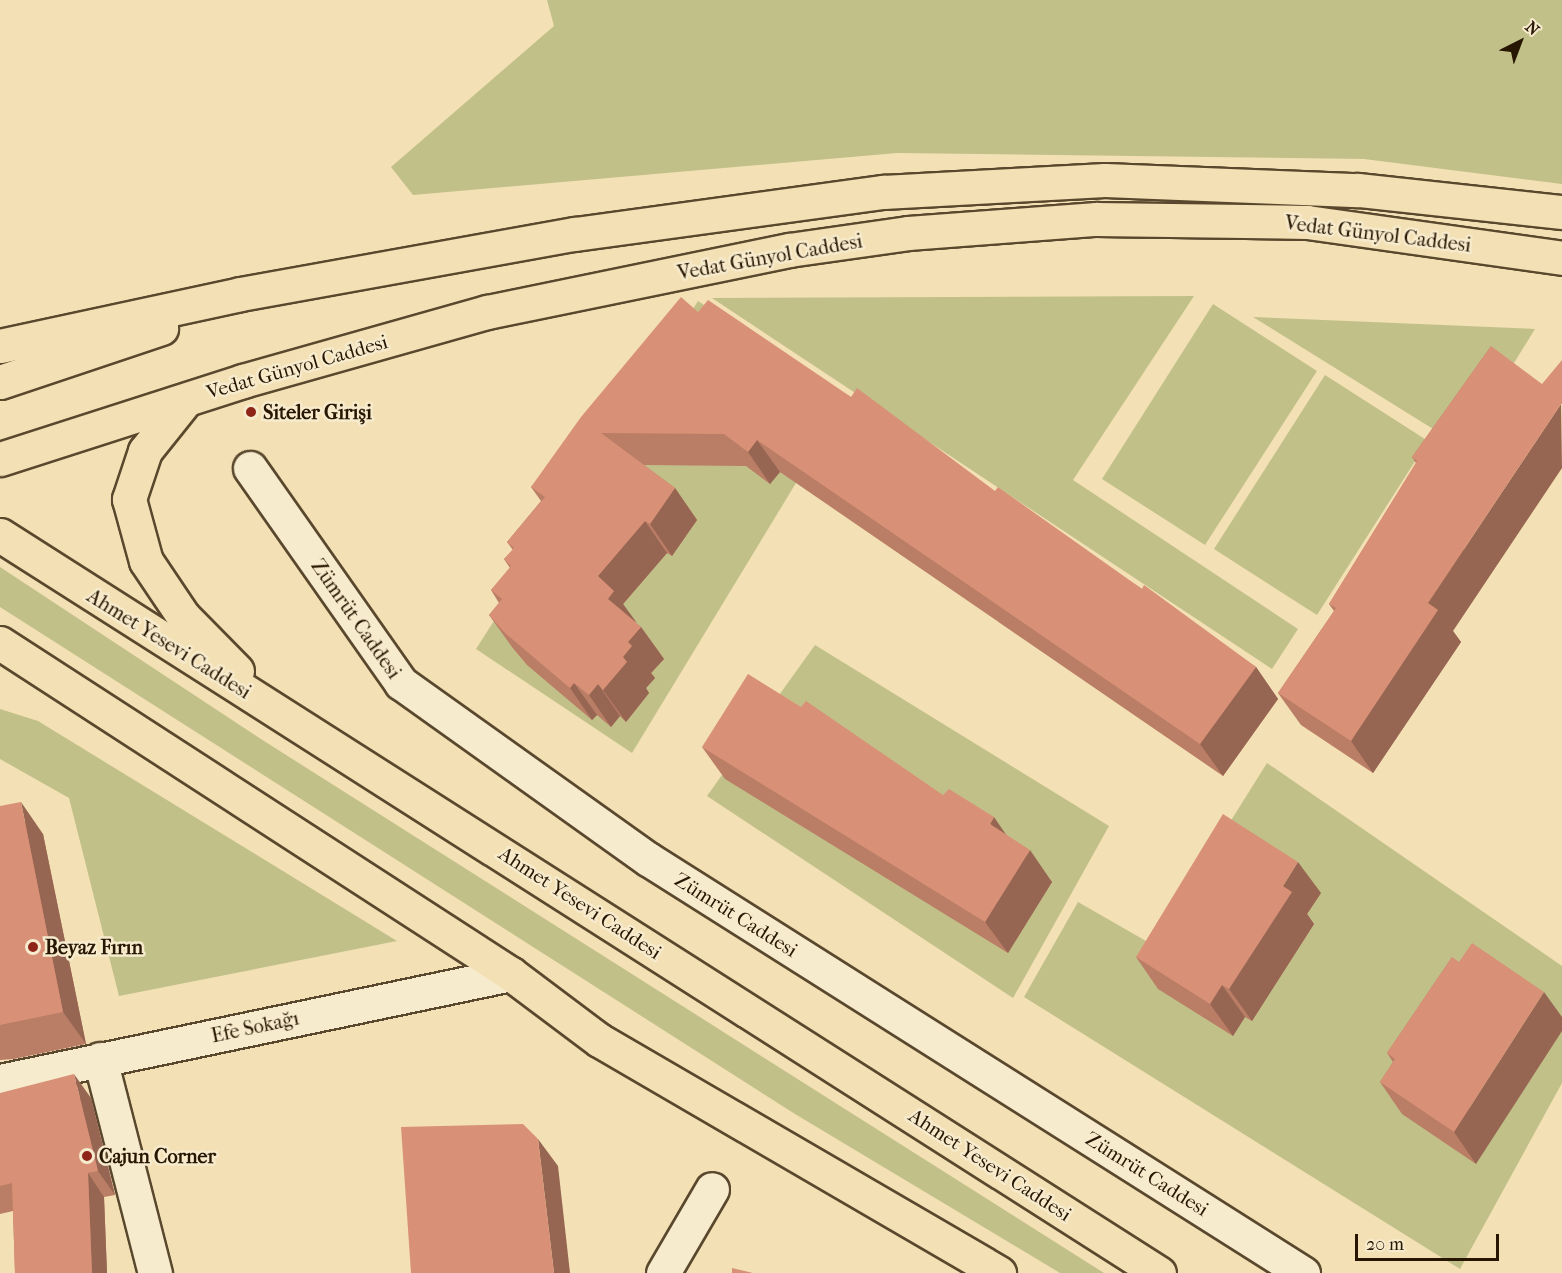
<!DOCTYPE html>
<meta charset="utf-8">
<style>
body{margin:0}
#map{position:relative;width:1562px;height:1273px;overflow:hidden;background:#f3e0b4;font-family:"IM FELL French Canon",serif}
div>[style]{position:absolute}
.green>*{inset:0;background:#c2c089}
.roads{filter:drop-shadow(2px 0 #5a482e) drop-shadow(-2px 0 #5a482e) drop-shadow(0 2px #5a482e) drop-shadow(0 -2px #5a482e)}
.minor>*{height:33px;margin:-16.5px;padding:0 16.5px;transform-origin:16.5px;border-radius:16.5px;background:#f7ebce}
.major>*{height:33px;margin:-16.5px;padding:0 16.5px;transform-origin:16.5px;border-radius:16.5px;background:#f3e0b4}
.wall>*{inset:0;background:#ba7d66}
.shaded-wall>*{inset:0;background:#976653}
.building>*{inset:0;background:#d89177}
.dots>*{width:16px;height:16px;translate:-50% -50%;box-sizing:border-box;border:3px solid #f7ebce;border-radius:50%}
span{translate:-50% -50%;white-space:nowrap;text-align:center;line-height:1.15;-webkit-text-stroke:5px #f7ebce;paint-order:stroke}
.street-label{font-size:20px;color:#271601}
.poi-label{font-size:20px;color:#271601;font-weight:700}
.left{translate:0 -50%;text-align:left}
.north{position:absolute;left:1490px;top:12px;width:60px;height:60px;-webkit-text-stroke:4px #f7ebce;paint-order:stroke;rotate:42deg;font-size:16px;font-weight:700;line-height:24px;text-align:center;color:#271601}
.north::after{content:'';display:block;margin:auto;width:21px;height:27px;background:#271601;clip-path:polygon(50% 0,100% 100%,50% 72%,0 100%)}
.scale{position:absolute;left:1355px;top:1234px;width:144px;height:27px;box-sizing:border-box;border:3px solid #271601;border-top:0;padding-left:8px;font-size:18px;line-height:21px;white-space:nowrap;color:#271601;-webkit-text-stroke:4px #f7ebce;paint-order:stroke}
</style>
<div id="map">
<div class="green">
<div style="clip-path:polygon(547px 0,1562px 0,1562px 184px,1364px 159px,897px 153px,413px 195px,391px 167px,554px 26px)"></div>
<div style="clip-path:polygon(1194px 296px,1073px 480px,1298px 629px,1272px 669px,712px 298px)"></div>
<div style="clip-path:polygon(698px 301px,847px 399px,632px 753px,476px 649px)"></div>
<div style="clip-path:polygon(1213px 304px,1317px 371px,1205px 545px,1102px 479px)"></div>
<div style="clip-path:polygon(1253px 317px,1535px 329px,1462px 447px)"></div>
<div style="clip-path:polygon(1325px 375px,1428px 441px,1317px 615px,1214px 549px)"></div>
<div style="clip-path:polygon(0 567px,264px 741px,1104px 1273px,1060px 1273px,795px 1114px,0 607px)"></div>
<div style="clip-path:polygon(815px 645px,1109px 826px,1013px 998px,707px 796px)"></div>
<div style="clip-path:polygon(0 709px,38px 721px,397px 941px,119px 996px,69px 798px,0 759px)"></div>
<div style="clip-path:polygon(1267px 763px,1562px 966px,1562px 1083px,1460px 1269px,1024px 997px,1078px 902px,1153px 945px)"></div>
</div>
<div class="roads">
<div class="minor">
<div style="left:250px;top:468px;width:263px;rotate:54.9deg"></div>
<div style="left:401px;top:683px;width:303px;rotate:35.5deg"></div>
<div style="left:648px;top:859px;width:775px;rotate:32.3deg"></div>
<div style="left:100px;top:1059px;width:221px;rotate:75.6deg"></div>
<div style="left:0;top:1081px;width:522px;rotate:-11.83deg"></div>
<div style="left:663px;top:1273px;width:97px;rotate:-59.7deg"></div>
</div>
<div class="major">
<div style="left:0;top:346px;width:246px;rotate:-12.2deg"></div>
<div style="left:240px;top:294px;width:340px;rotate:-10.2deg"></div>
<div style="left:575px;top:234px;width:311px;rotate:-7.8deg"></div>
<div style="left:883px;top:192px;width:222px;rotate:-3.1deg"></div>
<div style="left:1105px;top:180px;width:253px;rotate:2.3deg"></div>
<div style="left:1358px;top:190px;width:205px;rotate:6.2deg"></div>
<div style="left:0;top:382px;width:170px;rotate:-18.5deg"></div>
<div style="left:185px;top:401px;width:64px;rotate:128.7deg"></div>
<div style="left:145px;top:451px;width:51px;rotate:108.4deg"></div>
<div style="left:129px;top:499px;width:64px;rotate:74.7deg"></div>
<div style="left:146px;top:561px;width:66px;rotate:56.1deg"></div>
<div style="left:183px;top:616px;width:77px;rotate:45.5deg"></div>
<div style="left:0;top:459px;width:255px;rotate:-17.8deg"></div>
<div style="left:243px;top:381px;width:254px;rotate:-15.8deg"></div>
<div style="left:487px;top:312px;width:308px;rotate:-11.6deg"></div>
<div style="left:789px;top:250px;width:120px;rotate:-8.1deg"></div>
<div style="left:908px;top:233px;width:189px;rotate:-4.3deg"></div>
<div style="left:1096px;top:219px;width:211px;rotate:0.8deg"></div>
<div style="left:1307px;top:222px;width:258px;rotate:8deg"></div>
<div style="left:0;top:535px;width:1374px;rotate:32.49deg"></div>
<div style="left:0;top:643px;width:609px;rotate:32.93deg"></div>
<div style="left:511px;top:974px;width:110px;rotate:36.9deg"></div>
<div style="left:599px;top:1040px;width:463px;rotate:30.2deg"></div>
</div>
</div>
<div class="wall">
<div style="clip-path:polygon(698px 312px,851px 397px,1142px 589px,1256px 667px,1278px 699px,1223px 776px,780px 472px,770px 484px,746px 466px,644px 465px,675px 488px,697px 520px,672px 556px,667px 553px,623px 604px,636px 623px,641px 627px,664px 659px,651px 673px,655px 678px,646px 688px,649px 693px,626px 722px,620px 716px,611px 727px,597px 715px,592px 720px,527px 665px,512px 647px,489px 615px,499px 603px,491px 590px,510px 568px,504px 559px,513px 550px,507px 542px,541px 501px,531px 487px)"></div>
<div style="clip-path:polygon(1491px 346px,1453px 631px,1461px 642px,1373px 773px,1301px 725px,1278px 693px,1334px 611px,1329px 604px,1416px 463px,1412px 457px)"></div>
<div style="clip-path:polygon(702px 747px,943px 795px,1007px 836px,1052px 882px,1008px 953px,725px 779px)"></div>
<div style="clip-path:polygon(0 806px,43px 834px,86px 1044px,14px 1059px,0 1060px)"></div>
<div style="clip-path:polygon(1321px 893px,1307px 914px,1314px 924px,1252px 1021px,1245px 1017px,1233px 1036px,1158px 989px,1136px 957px)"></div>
<div style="clip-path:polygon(1452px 957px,1476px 1164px,1402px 1114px,1380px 1082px,1393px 1062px,1387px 1053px)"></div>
<div style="clip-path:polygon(0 1093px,91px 1098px,115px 1195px,104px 1197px,107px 1273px,15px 1273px,13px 1211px,0 1214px)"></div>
</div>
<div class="shaded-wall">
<div style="clip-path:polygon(1561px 404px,1562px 468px,1453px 631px,1461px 642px,1373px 773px,1351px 741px,1428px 603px)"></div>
<div style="clip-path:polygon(757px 440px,780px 472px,770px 484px,748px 452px)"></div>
<div style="clip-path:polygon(675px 488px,697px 520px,672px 556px,650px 524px)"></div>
<div style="clip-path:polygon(645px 521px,667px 553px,623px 604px,637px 623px,608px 599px,598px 576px)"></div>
<div style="clip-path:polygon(641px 627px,664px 659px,651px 673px,655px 678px,646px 688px,649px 693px,626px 722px,603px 690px,623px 657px,628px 642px)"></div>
<div style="clip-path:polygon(1256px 667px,1278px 699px,1223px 776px,1200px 744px)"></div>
<div style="clip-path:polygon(574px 683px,597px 715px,592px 720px,570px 688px)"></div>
<div style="clip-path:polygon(598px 684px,620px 716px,611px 727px,589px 695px)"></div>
<div style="clip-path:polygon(21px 802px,43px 834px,86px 1044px,63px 1012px)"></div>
<div style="clip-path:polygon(994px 817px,1016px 849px,990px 824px)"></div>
<div style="clip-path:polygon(1030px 850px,1052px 882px,1008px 953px,985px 922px)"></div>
<div style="clip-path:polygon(1298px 862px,1321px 893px,1307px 914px,1314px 924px,1252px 1021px,1229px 989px,1283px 886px)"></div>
<div style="clip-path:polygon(1222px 985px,1245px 1017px,1233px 1036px,1210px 1004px)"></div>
<div style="clip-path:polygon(1544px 992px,1562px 1017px,1562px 1031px,1476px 1164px,1454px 1132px)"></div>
<div style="clip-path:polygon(74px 1074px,91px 1098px,115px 1195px,98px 1171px)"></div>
<div style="clip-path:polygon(538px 1139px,558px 1166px,570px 1273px,554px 1273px)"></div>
<div style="clip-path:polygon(88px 1173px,104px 1197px,107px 1273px,92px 1273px)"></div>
</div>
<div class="building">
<div style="clip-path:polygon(681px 297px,698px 312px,708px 300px,851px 397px,857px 388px,995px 491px,998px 487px,1142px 589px,1144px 585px,1256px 667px,1200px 744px,757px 440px,748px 452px,724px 434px,601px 433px,675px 488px,650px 524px,645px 521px,598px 576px,614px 591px,608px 599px,641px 627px,628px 642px,632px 646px,623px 657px,627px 662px,603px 690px,598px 684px,589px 695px,574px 683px,570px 688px,505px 633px,489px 615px,502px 599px,491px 590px,511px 566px,504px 559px,514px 548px,507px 542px,545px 497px,531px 487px,581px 417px)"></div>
<div style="clip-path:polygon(1491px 346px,1542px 384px,1562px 360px,1562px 404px,1561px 404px,1428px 603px,1438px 610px,1351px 741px,1278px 693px,1336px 608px,1329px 604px,1417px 461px,1412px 457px)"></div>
<div style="clip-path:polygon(748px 674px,801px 707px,806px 701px,943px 795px,949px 789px,994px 817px,990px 824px,1030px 850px,985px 922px,702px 747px)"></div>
<div style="clip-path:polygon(21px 802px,63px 1012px,0 1025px,0 806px)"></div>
<div style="clip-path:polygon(1223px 814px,1298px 862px,1283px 886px,1292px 892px,1229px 989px,1222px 985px,1210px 1004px,1136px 957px)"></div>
<div style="clip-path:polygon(1472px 943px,1544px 992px,1454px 1132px,1380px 1082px,1395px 1059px,1387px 1053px,1452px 957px,1459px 962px)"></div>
<div style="clip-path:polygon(74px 1074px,98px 1171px,88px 1173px,92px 1273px,15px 1273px,12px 1183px,0 1186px,0 1093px)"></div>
<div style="clip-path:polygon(523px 1124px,538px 1139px,554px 1273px,411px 1273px,401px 1127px)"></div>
<div style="clip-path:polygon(732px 1268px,753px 1273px,732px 1273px)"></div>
</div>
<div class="dots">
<div style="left:251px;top:412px;background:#8f2418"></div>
<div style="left:33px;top:947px;background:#8f2418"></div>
<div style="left:87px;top:1156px;background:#8f2418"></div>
</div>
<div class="street-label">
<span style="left:1378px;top:234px;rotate:7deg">Vedat Günyol Caddesi</span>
<span style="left:770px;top:257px;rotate:-10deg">Vedat Günyol Caddesi</span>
<span style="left:297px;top:367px;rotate:-16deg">Vedat Günyol Caddesi</span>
<span style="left:356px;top:619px;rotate:55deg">Zümrüt Caddesi</span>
<span style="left:169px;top:644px;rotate:32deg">Ahmet Yesevi Caddesi</span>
<span style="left:580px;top:903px;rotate:33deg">Ahmet Yesevi Caddesi</span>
<span style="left:736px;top:915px;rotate:32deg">Zümrüt Caddesi</span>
<span style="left:255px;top:1027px;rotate:-12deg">Efe Sokağı</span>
<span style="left:990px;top:1165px;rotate:33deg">Ahmet Yesevi Caddesi</span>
<span style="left:1147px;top:1174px;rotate:32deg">Zümrüt Caddesi</span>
</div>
<div class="poi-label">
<span class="left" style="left:263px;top:412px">Siteler Girişi</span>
<span class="left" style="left:45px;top:947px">Beyaz Fırın</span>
<span class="left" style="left:99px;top:1156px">Cajun Corner</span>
</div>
<div class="north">N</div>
<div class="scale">20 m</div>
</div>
